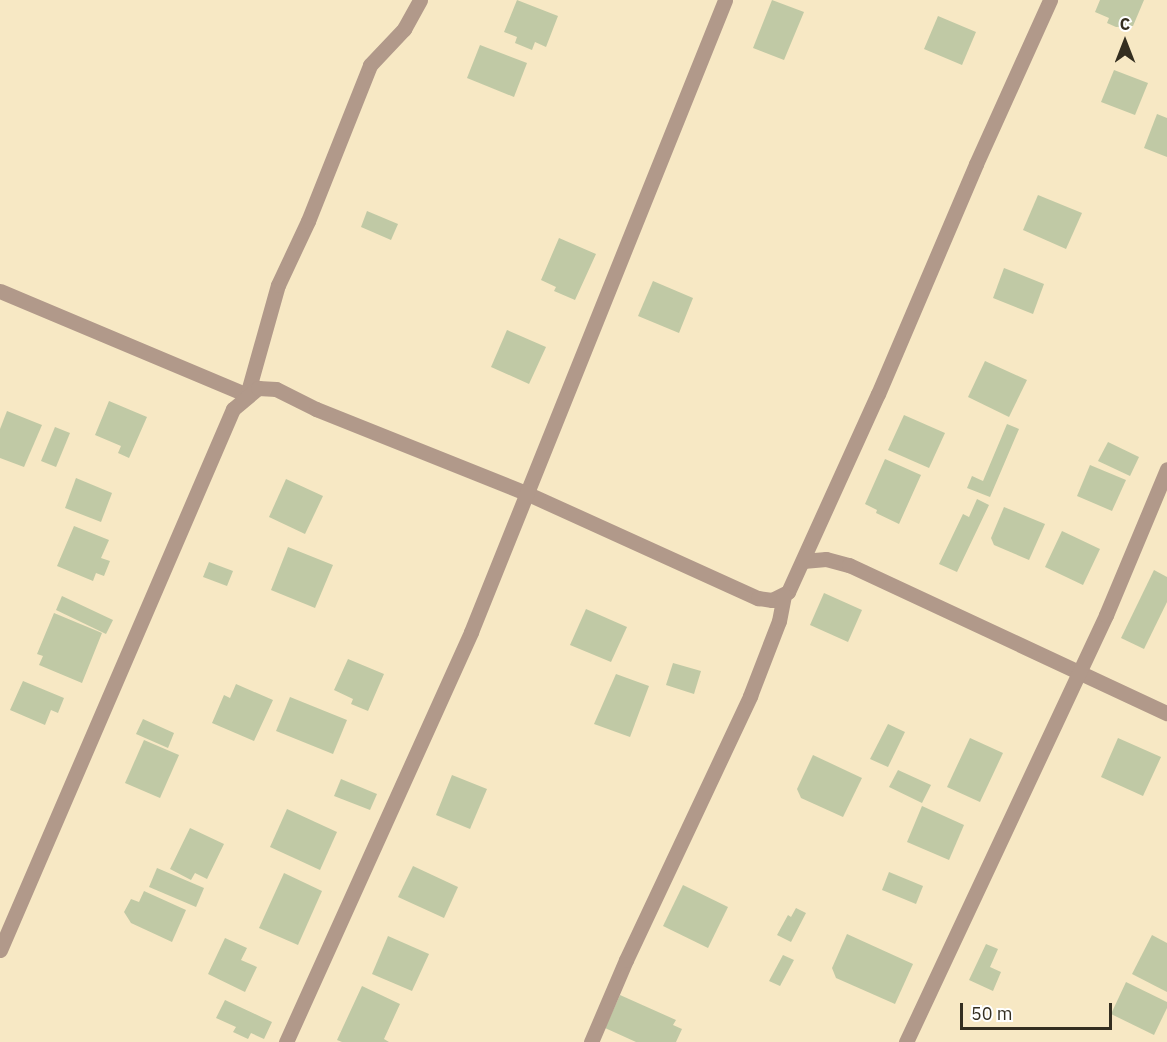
<!DOCTYPE html>
<meta charset="utf-8">
<style>
body{margin:0}
#map{position:relative;width:1167px;height:1042px;overflow:hidden;background:#f7e8c4;font-family:"IBM Plex Sans",sans-serif}
div>[style]{position:absolute}
.building>*{inset:0;background:#c0c9a5}
.street>*{height:15px;margin:-7.5px;padding:0 7.5px;transform-origin:7.5px;border-radius:7.5px;background:#b1998a}
span{translate:-50% -50%;white-space:nowrap;text-align:center;line-height:1.15;-webkit-text-stroke:4.5px #fff;paint-order:stroke}
.north{position:absolute;left:1095px;top:12px;width:60px;height:60px;-webkit-text-stroke:4px #fff;paint-order:stroke;rotate:0deg;font-size:16px;font-weight:700;line-height:24px;text-align:center;color:#342e20}
.north::after{content:'';display:block;margin:auto;width:21px;height:27px;background:#342e20;clip-path:polygon(50% 0,100% 100%,50% 72%,0 100%)}
.scale{position:absolute;left:960px;top:1003px;width:152px;height:27px;box-sizing:border-box;border:3px solid #342e20;border-top:0;padding-left:8px;font-size:18px;line-height:21px;white-space:nowrap;color:#342e20;-webkit-text-stroke:4px #fff;paint-order:stroke}
</style>
<div id="map">
<div class="building">
<div style="clip-path:polygon(517px 0,558px 16px,546px 47px,535px 42px,532px 50px,515px 43px,517px 37px,504px 32px)"></div>
<div style="clip-path:polygon(772px 0,804px 12px,784px 60px,753px 48px)"></div>
<div style="clip-path:polygon(1100px 0,1144px 0,1133px 26px,1116px 27px,1107px 23px,1109px 18px,1095px 12px)"></div>
<div style="clip-path:polygon(938px 16px,976px 32px,962px 65px,924px 49px)"></div>
<div style="clip-path:polygon(480px 45px,527px 63px,514px 97px,467px 78px)"></div>
<div style="clip-path:polygon(1114px 70px,1148px 83px,1135px 115px,1101px 102px)"></div>
<div style="clip-path:polygon(1157px 114px,1167px 118px,1167px 157px,1144px 148px)"></div>
<div style="clip-path:polygon(1038px 195px,1082px 213px,1066px 249px,1023px 230px)"></div>
<div style="clip-path:polygon(367px 211px,398px 224px,391px 240px,361px 227px)"></div>
<div style="clip-path:polygon(559px 238px,596px 254px,575px 300px,554px 291px,556px 287px,541px 280px)"></div>
<div style="clip-path:polygon(1004px 268px,1044px 284px,1033px 314px,993px 298px)"></div>
<div style="clip-path:polygon(653px 281px,693px 298px,679px 333px,638px 316px)"></div>
<div style="clip-path:polygon(507px 330px,546px 347px,529px 384px,491px 367px)"></div>
<div style="clip-path:polygon(985px 361px,1027px 380px,1009px 417px,968px 397px)"></div>
<div style="clip-path:polygon(109px 401px,147px 417px,129px 458px,118px 453px,121px 446px,95px 435px)"></div>
<div style="clip-path:polygon(7px 411px,42px 425px,24px 467px,0 458px,0 429px)"></div>
<div style="clip-path:polygon(904px 415px,945px 433px,929px 468px,888px 450px)"></div>
<div style="clip-path:polygon(1007px 424px,1019px 429px,990px 497px,967px 488px,972px 476px,983px 481px)"></div>
<div style="clip-path:polygon(55px 427px,70px 433px,56px 467px,41px 461px)"></div>
<div style="clip-path:polygon(1108px 442px,1139px 457px,1130px 476px,1098px 461px)"></div>
<div style="clip-path:polygon(885px 459px,921px 475px,899px 524px,876px 513px,877px 510px,865px 504px)"></div>
<div style="clip-path:polygon(1090px 465px,1126px 480px,1112px 511px,1077px 496px)"></div>
<div style="clip-path:polygon(76px 478px,112px 493px,101px 522px,65px 508px)"></div>
<div style="clip-path:polygon(286px 479px,323px 496px,305px 534px,269px 517px)"></div>
<div style="clip-path:polygon(977px 499px,989px 505px,957px 572px,939px 564px,963px 514px,969px 517px)"></div>
<div style="clip-path:polygon(1004px 507px,1045px 524px,1029px 560px,994px 545px,991px 538px)"></div>
<div style="clip-path:polygon(74px 526px,109px 540px,101px 558px,110px 561px,104px 576px,96px 573px,93px 581px,57px 566px)"></div>
<div style="clip-path:polygon(1062px 531px,1100px 549px,1083px 585px,1045px 567px)"></div>
<div style="clip-path:polygon(288px 547px,333px 565px,315px 608px,271px 590px)"></div>
<div style="clip-path:polygon(209px 562px,233px 571px,227px 586px,203px 577px)"></div>
<div style="clip-path:polygon(1154px 570px,1167px 577px,1167px 602px,1144px 649px,1121px 638px)"></div>
<div style="clip-path:polygon(824px 593px,862px 610px,848px 642px,810px 625px)"></div>
<div style="clip-path:polygon(62px 596px,113px 620px,106px 634px,56px 610px)"></div>
<div style="clip-path:polygon(586px 609px,627px 627px,611px 662px,570px 645px)"></div>
<div style="clip-path:polygon(54px 613px,102px 633px,82px 683px,39px 665px,43px 656px,37px 654px)"></div>
<div style="clip-path:polygon(348px 659px,384px 674px,368px 711px,351px 704px,353px 699px,334px 690px)"></div>
<div style="clip-path:polygon(673px 663px,701px 671px,694px 694px,666px 685px)"></div>
<div style="clip-path:polygon(616px 674px,649px 686px,630px 737px,594px 724px)"></div>
<div style="clip-path:polygon(23px 681px,64px 698px,58px 713px,51px 710px,45px 725px,10px 710px)"></div>
<div style="clip-path:polygon(236px 684px,273px 700px,254px 741px,212px 723px,224px 695px,230px 698px)"></div>
<div style="clip-path:polygon(290px 697px,347px 720px,333px 754px,276px 731px)"></div>
<div style="clip-path:polygon(143px 719px,174px 733px,168px 748px,136px 734px)"></div>
<div style="clip-path:polygon(888px 724px,905px 732px,888px 767px,870px 759px)"></div>
<div style="clip-path:polygon(970px 738px,1003px 753px,980px 802px,947px 787px)"></div>
<div style="clip-path:polygon(1118px 738px,1161px 757px,1143px 796px,1101px 777px)"></div>
<div style="clip-path:polygon(144px 740px,179px 755px,160px 798px,125px 783px)"></div>
<div style="clip-path:polygon(813px 755px,862px 778px,843px 817px,801px 798px,797px 789px)"></div>
<div style="clip-path:polygon(898px 770px,931px 785px,922px 803px,889px 787px)"></div>
<div style="clip-path:polygon(452px 775px,487px 789px,470px 829px,436px 815px)"></div>
<div style="clip-path:polygon(341px 779px,377px 794px,370px 810px,334px 796px)"></div>
<div style="clip-path:polygon(922px 806px,964px 825px,949px 860px,907px 842px)"></div>
<div style="clip-path:polygon(287px 809px,337px 832px,320px 870px,270px 847px)"></div>
<div style="clip-path:polygon(190px 828px,224px 844px,207px 879px,195px 873px,191px 880px,170px 869px)"></div>
<div style="clip-path:polygon(413px 866px,458px 887px,444px 918px,398px 897px)"></div>
<div style="clip-path:polygon(157px 868px,204px 888px,196px 907px,149px 887px)"></div>
<div style="clip-path:polygon(889px 872px,923px 886px,916px 904px,882px 890px)"></div>
<div style="clip-path:polygon(284px 873px,322px 891px,298px 945px,259px 928px)"></div>
<div style="clip-path:polygon(683px 885px,728px 907px,708px 948px,663px 926px)"></div>
<div style="clip-path:polygon(144px 891px,186px 910px,172px 942px,131px 923px,124px 912px,131px 899px,139px 902px)"></div>
<div style="clip-path:polygon(796px 908px,806px 913px,791px 942px,777px 935px,788px 915px,791px 917px)"></div>
<div style="clip-path:polygon(847px 934px,913px 964px,895px 1004px,836px 978px,832px 968px)"></div>
<div style="clip-path:polygon(1152px 935px,1167px 943px,1167px 992px,1132px 974px)"></div>
<div style="clip-path:polygon(388px 936px,429px 954px,412px 991px,372px 974px)"></div>
<div style="clip-path:polygon(225px 938px,247px 948px,241px 960px,257px 967px,245px 992px,208px 974px)"></div>
<div style="clip-path:polygon(986px 944px,998px 949px,990px 967px,1001px 972px,993px 991px,969px 980px)"></div>
<div style="clip-path:polygon(783px 955px,794px 960px,780px 986px,769px 981px)"></div>
<div style="clip-path:polygon(1126px 982px,1167px 1002px,1167px 1008px,1154px 1035px,1111px 1014px)"></div>
<div style="clip-path:polygon(362px 986px,400px 1004px,384px 1039px,389px 1042px,342px 1042px,337px 1040px)"></div>
<div style="clip-path:polygon(620px 995px,676px 1020px,673px 1025px,682px 1029px,676px 1042px,636px 1042px,605px 1028px)"></div>
<div style="clip-path:polygon(225px 1000px,272px 1022px,264px 1039px,251px 1033px,248px 1039px,233px 1032px,236px 1027px,216px 1018px)"></div>
</div>
<div class="street">
<div style="left:0;top:291px;width:268px;rotate:22.8deg"></div>
<div style="left:247px;top:395px;width:114px;rotate:-74.3deg"></div>
<div style="left:278px;top:285px;width:71px;rotate:-64.9deg"></div>
<div style="left:308px;top:221px;width:168px;rotate:-68.3deg"></div>
<div style="left:370px;top:65px;width:50px;rotate:-46.6deg"></div>
<div style="left:404px;top:29px;width:33px;rotate:-61deg"></div>
<div style="left:803px;top:561px;width:23px;rotate:-5deg"></div>
<div style="left:826px;top:559px;width:24px;rotate:15deg"></div>
<div style="left:849px;top:565px;width:351px;rotate:25deg"></div>
<div style="left:0;top:950px;width:589px;rotate:-66.7deg"></div>
<div style="left:233px;top:409px;width:33px;rotate:-40deg"></div>
<div style="left:258px;top:388px;width:18px;rotate:3deg"></div>
<div style="left:276px;top:389px;width:45px;rotate:26.6deg"></div>
<div style="left:316px;top:409px;width:226px;rotate:21.8deg"></div>
<div style="left:526px;top:493px;width:255px;rotate:24.4deg"></div>
<div style="left:758px;top:598px;width:14px;rotate:8deg"></div>
<div style="left:772px;top:600px;width:18px;rotate:-27deg"></div>
<div style="left:788px;top:592px;width:217px;rotate:-65.6deg"></div>
<div style="left:878px;top:394px;width:250px;rotate:-66.9deg"></div>
<div style="left:976px;top:164px;width:180px;rotate:-65.7deg"></div>
<div style="left:286px;top:1042px;width:450px;rotate:-65.7deg"></div>
<div style="left:471px;top:632px;width:681px;rotate:-68.1deg"></div>
<div style="left:591px;top:1042px;width:89px;rotate:-66.9deg"></div>
<div style="left:626px;top:960px;width:292px;rotate:-64.8deg"></div>
<div style="left:750px;top:696px;width:80px;rotate:-68.9deg"></div>
<div style="left:779px;top:621px;width:26px;rotate:-79deg"></div>
<div style="left:906px;top:1042px;width:472px;rotate:-64.9deg"></div>
<div style="left:1106px;top:615px;width:158px;rotate:-67.3deg"></div>
</div>
<div class="north">С</div>
<div class="scale">50 m</div>
</div>
